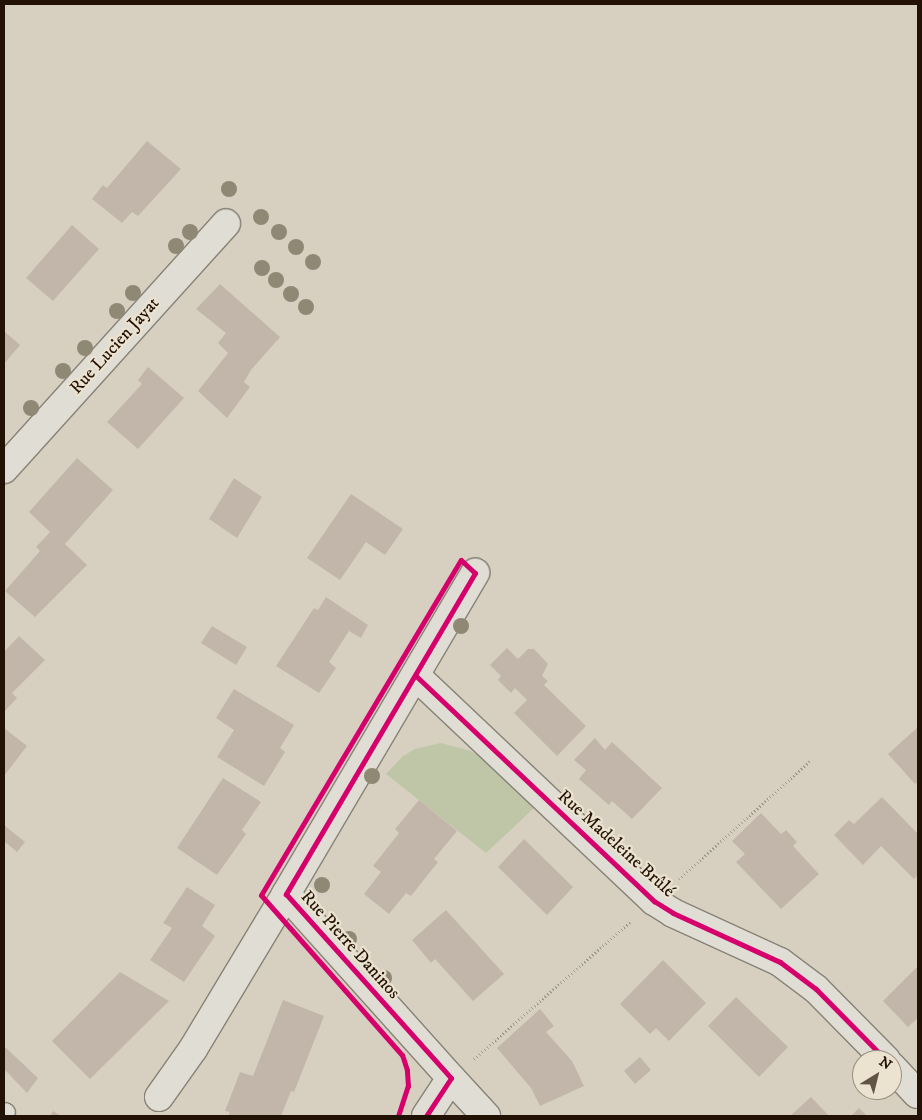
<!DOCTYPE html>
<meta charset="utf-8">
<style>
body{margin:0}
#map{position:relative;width:922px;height:1120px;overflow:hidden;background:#d7d0c0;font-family:"IM FELL DW Pica",serif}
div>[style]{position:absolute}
.green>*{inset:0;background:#bfc6a7}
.building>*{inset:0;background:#c2b6aa}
.path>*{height:3px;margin-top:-1.5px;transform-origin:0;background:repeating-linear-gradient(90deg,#9c9890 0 1px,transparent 0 3.5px)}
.roads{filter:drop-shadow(1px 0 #888277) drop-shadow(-1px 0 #888277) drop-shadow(0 1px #888277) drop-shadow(0 -1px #888277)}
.lane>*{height:19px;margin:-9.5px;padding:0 9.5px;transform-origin:9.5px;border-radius:9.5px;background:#e0ddd5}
.street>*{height:28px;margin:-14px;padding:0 14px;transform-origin:14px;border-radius:14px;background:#e0ddd5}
.cycleway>*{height:5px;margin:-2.5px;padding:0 2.5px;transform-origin:2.5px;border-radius:2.5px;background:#d6006c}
.trees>*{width:16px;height:16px;margin:-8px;border-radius:50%;background:#8e8875}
span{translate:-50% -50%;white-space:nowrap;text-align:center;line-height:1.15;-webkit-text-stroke:4.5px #ebe3d0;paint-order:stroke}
.street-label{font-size:18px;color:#221206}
.frame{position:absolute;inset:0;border:5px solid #221206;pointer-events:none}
.north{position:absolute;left:852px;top:1050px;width:50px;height:50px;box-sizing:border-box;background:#ebe3d0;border:1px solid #9b8f7f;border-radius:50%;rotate:36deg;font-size:14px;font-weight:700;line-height:20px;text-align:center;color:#221206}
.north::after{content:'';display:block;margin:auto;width:18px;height:22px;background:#615447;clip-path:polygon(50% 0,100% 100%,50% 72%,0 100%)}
</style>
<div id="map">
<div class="green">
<div style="clip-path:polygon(441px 743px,471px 751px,483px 758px,534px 808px,486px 853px,386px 774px,403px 756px,415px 749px)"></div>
</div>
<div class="building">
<div style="clip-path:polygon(147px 141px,181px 169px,138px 216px,132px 212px,122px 223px,92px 199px,103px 185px,107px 188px)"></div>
<div style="clip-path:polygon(72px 225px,99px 249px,53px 301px,26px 278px)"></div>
<div style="clip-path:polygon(220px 284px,280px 337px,251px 370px,244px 382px,250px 387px,227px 418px,198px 391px,228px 353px,218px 343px,226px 333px,196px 309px)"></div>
<div style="clip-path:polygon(4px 331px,20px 345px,4px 364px)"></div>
<div style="clip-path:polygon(148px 367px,184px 398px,138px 449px,107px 422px,142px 384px,138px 380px)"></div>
<div style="clip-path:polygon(77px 458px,113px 490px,65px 544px,87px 565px,35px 617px,5px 591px,40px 551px,36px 547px,50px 532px,29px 512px)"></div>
<div style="clip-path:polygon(234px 478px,262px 497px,237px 538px,209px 519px)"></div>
<div style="clip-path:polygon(351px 494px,403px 529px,385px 555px,366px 542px,340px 580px,307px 558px)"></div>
<div style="clip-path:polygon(326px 597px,368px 625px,361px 638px,349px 631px,329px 662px,336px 668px,319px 693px,276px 666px,314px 608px,318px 610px)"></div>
<div style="clip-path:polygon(212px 626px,247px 647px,236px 665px,201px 643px)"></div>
<div style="clip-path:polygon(19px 636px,45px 660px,12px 693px,17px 698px,4px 712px,4px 652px)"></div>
<div style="clip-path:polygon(507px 648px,518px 659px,528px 649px,534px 649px,548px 664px,542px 676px,548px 681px,544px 685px,586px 726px,557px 756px,514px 713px,527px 700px,515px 688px,511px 693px,498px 680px,501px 676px,490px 665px)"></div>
<div style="clip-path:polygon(234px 689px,294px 725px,280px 748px,285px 752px,264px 786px,217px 757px,234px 730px,216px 718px)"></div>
<div style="clip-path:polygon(918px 727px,918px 782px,915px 784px,888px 754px)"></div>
<div style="clip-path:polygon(4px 728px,27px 746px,4px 776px)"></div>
<div style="clip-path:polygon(595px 738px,605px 750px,612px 742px,662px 788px,632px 819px,612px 801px,609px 805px,579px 779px,586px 770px,574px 760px)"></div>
<div style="clip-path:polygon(223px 778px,261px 802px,242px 830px,246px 834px,217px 875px,177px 848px)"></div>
<div style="clip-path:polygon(882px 797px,918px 834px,918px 875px,914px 879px,881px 846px,863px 865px,834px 835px,849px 820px,854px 824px)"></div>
<div style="clip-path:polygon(419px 800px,457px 831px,434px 859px,438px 862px,411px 896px,406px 893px,389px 914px,364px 894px,381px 872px,373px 866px,399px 833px,395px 829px)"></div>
<div style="clip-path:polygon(761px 813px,781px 834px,786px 830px,797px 842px,793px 846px,819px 874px,781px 909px,736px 862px,745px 854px,732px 841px)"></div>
<div style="clip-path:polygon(4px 825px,25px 842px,17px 852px,4px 841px)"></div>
<div style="clip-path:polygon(524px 839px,573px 887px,547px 915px,498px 867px)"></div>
<div style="clip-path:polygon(187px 887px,215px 905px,202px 926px,215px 936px,184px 982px,150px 960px,172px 928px,163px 923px)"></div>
<div style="clip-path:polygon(446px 910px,504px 974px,473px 1001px,435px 959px,431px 963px,412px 940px)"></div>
<div style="clip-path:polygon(663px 960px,706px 1003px,669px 1041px,656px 1028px,650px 1034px,620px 1004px)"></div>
<div style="clip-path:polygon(918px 966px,918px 1018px,908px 1027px,883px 1001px)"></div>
<div style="clip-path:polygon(120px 972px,169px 1001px,90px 1079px,52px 1041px)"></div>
<div style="clip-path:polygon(736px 997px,788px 1047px,759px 1077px,708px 1026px)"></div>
<div style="clip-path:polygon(283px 1000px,324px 1016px,294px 1092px,291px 1091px,281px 1116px,228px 1116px,230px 1112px,225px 1111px,240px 1072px,253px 1076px)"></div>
<div style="clip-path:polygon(540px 1009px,554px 1026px,546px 1032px,572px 1061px,584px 1086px,540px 1106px,531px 1088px,497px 1048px)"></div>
<div style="clip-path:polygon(4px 1046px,38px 1078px,27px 1093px,4px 1069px)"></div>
<div style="clip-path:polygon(640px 1057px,651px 1070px,635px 1084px,624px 1071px)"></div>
<div style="clip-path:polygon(811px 1097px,829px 1116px,790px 1116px)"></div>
<div style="clip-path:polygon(859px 1108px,867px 1116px,851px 1116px)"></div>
<div style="clip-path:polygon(53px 1111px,61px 1116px,50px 1116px)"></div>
</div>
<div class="path">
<div style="left:679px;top:879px;width:176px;rotate:-42deg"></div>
<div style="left:474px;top:1059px;width:209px;rotate:-41.3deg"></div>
</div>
<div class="roads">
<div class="lane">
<div style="left:4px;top:1114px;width:2px;rotate:-63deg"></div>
</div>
<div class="street">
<div style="left:4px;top:469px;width:331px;rotate:-47.9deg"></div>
<div style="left:416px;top:676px;width:328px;rotate:43.4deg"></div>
<div style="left:654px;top:901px;width:22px;rotate:32deg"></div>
<div style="left:673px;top:913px;width:118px;rotate:24.6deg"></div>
<div style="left:780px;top:962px;width:45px;rotate:36.9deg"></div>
<div style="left:816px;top:989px;width:100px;rotate:45.4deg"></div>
<div style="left:892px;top:1067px;width:37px;rotate:47deg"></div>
<div style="left:451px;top:1078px;width:52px;rotate:47.4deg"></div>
<div style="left:159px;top:1097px;width:59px;rotate:-54.7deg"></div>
<div style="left:193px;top:1049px;width:181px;rotate:-59deg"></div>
<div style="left:426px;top:1116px;width:45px;rotate:-56.7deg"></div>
<div style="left:451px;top:1078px;width:247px;rotate:-131.9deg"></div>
<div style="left:286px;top:894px;width:373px;rotate:-59.5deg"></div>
</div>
</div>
<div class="cycleway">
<div style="left:416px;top:676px;width:328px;rotate:43.4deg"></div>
<div style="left:654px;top:901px;width:22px;rotate:32deg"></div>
<div style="left:673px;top:913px;width:118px;rotate:24.6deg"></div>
<div style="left:780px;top:962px;width:45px;rotate:36.9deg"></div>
<div style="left:816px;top:989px;width:100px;rotate:45.4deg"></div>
<div style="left:398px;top:1116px;width:32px;rotate:-72deg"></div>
<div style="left:408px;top:1086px;width:16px;rotate:-94deg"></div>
<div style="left:407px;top:1070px;width:16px;rotate:-108deg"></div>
<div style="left:402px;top:1055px;width:213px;rotate:-131.4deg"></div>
<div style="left:261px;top:895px;width:390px;rotate:-59.2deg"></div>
<div style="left:461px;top:560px;width:19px;rotate:43deg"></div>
<div style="left:475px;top:573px;width:373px;rotate:120.5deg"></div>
<div style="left:286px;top:894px;width:247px;rotate:48.1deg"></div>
<div style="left:451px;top:1078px;width:45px;rotate:123.3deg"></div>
</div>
<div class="trees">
<div style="left:229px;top:189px"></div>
<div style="left:261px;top:217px"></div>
<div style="left:190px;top:232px"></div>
<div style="left:279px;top:232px"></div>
<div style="left:176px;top:246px"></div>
<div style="left:296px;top:247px"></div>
<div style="left:313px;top:262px"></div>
<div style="left:262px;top:268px"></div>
<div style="left:276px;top:280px"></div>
<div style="left:133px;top:293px"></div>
<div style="left:291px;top:294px"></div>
<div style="left:306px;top:307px"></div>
<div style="left:117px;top:311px"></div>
<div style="left:85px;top:348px"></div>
<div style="left:63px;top:371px"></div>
<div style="left:31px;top:408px"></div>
<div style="left:461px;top:626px"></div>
<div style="left:372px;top:776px"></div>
<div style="left:322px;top:885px"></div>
<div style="left:349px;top:939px"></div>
<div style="left:384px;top:978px"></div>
</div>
<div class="street-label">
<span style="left:115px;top:346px;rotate:-48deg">Rue Lucien Jayat</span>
<span style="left:616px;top:844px;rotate:42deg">Rue Madeleine Brûlé</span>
<span style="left:350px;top:945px;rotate:48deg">Rue Pierre Daninos</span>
</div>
<div class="frame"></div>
<div class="north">N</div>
</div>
